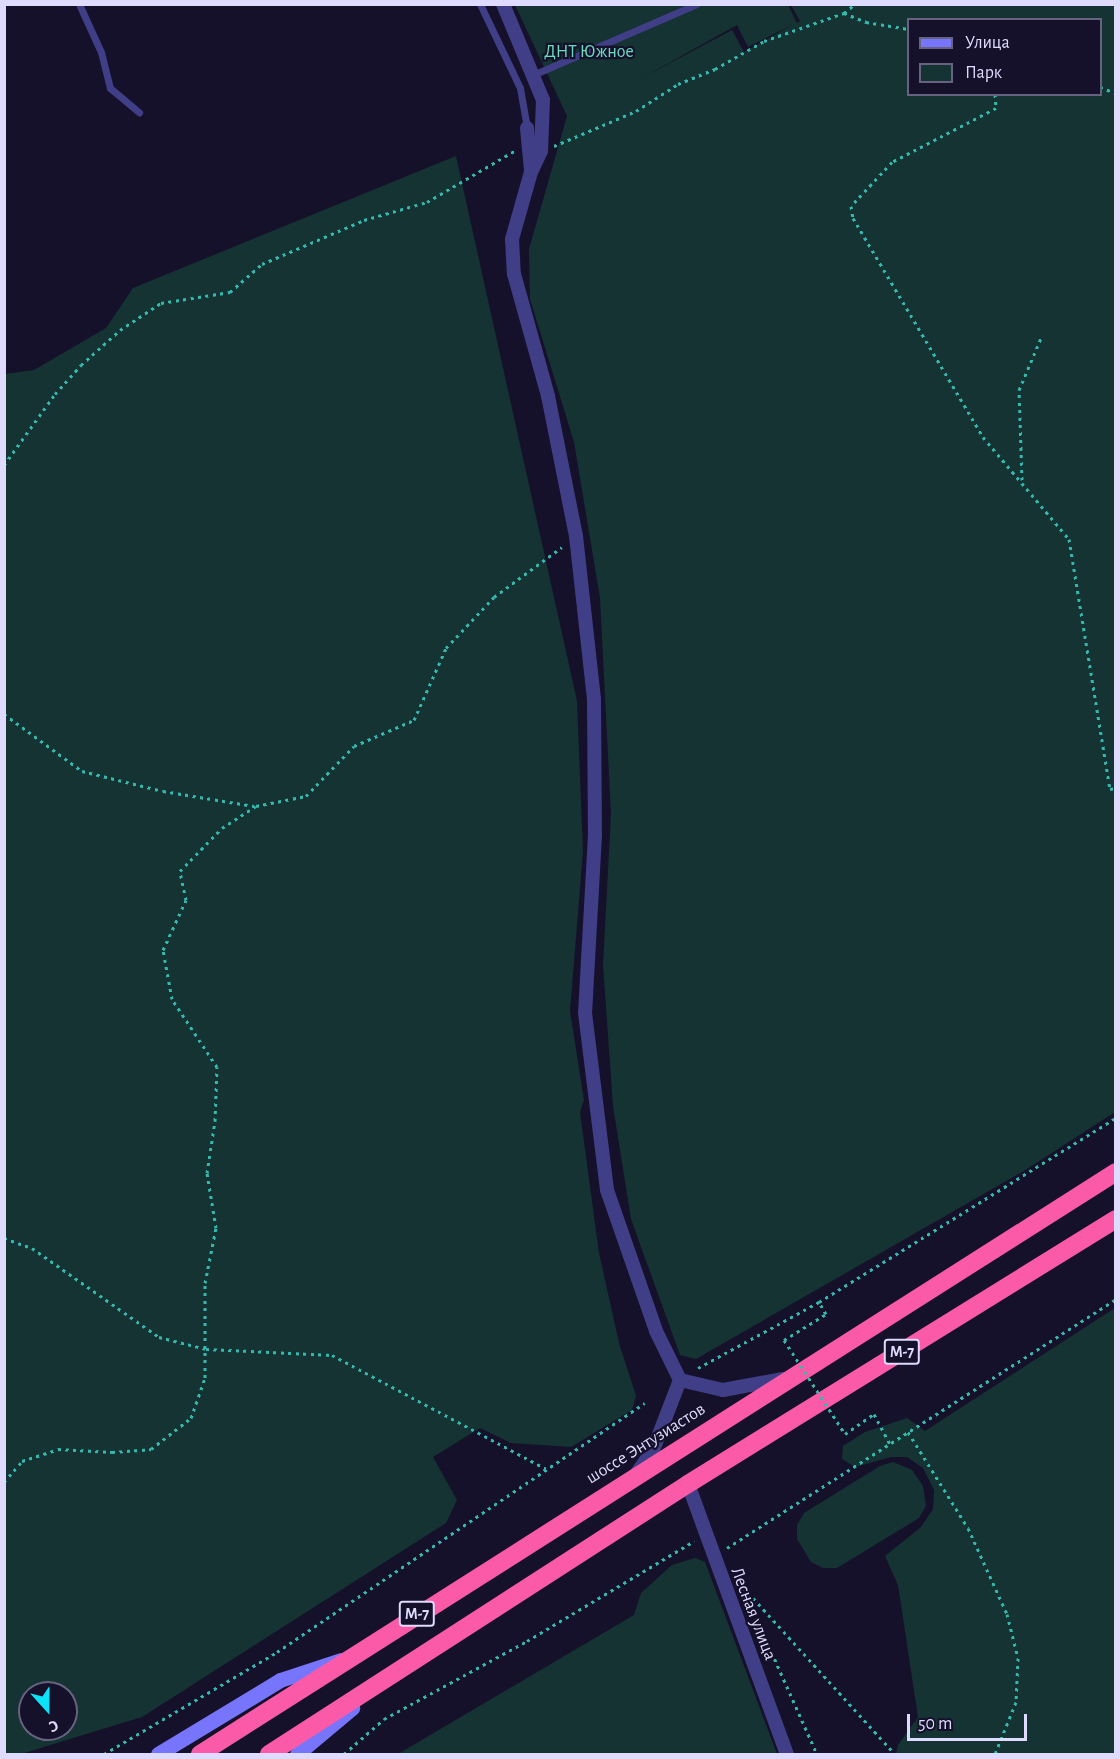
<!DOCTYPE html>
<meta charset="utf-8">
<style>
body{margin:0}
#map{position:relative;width:1120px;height:1759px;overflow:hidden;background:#15112a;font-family:"Alegreya Sans",sans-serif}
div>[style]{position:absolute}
.green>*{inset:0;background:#153332}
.path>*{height:3px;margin-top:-1.5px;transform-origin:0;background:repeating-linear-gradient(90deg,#34b9af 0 3px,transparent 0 7.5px)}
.lane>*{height:7px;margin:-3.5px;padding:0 3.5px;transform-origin:3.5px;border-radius:3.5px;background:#403e87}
.street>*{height:14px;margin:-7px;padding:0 7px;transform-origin:7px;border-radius:7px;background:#403e87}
.secondary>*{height:15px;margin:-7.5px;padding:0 7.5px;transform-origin:7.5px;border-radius:7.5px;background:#7775fb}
.highway>*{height:18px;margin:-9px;padding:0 9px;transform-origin:9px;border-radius:9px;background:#fa5aa8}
.path-bridge>*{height:3px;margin-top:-1.5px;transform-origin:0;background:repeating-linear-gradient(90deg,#34b9af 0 3px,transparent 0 7.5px)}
span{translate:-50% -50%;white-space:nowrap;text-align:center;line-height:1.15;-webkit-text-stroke:4.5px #15112a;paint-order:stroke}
.shield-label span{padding:2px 4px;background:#15112a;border:2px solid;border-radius:4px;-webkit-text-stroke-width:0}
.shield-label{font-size:16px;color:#dfdbfe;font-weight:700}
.park-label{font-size:18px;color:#68ddbf}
.street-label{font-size:18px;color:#dfdbfe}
.frame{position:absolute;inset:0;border:6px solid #dfdbfe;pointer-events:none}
.legend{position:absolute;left:907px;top:18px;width:195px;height:78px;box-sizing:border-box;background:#15112a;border:2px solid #66627f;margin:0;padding:8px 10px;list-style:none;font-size:18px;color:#dfdbfe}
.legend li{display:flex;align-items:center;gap:12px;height:30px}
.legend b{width:30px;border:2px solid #66627f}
.north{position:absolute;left:18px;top:1681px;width:60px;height:60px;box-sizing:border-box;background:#15112a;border:2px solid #66627f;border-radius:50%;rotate:159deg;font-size:16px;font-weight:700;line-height:24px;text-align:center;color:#dfdbfe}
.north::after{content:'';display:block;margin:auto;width:21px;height:27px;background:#0de3f8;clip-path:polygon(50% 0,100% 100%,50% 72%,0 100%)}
.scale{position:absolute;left:907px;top:1714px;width:120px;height:27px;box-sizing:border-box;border:3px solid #dfdbfe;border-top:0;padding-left:8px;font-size:18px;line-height:21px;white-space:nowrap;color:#dfdbfe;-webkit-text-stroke:4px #15112a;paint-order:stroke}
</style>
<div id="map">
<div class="green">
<div style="clip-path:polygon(evenodd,515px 5px,788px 5px,797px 23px,800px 21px,791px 5px,1115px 5px,1115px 1112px,1027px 1169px,696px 1359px,680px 1355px,631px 1219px,613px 1106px,603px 965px,611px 814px,600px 598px,574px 442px,530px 299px,529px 249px,567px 116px,515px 5px,908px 20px,1100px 20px,1100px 94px,908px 94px,908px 20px,515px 5px,794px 24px,744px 52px,732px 30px,642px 78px,737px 25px,748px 47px,794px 24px)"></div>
<div style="clip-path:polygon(evenodd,456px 156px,577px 701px,583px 851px,570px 1011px,584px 1100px,580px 1112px,599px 1253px,619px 1343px,636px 1396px,632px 1410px,571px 1447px,511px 1443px,480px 1428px,433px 1457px,457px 1500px,446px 1523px,142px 1717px,21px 1754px,5px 1754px,5px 374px,34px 370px,106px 328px,133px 288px,456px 156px,30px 1693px,66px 1693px,66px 1729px,30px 1729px,30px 1693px)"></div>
<div style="clip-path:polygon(1115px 1308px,1115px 1754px,896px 1754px,898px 1745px,918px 1717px,898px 1585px,885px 1556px,921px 1527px,933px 1509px,934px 1490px,923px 1468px,907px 1457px,891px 1457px,855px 1467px,842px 1459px,843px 1446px,865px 1432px,907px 1418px,925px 1431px)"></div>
<div style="clip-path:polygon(893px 1462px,912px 1470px,923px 1486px,926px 1506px,919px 1518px,837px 1568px,823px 1568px,811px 1562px,797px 1539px,797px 1525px,804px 1513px,880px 1466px)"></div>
<div style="clip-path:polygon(695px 1558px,705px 1562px,777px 1754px,398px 1754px,634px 1615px,641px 1593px,672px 1565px)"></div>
</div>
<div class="path">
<div style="left:844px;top:13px;width:24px;rotate:22deg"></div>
<div style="left:866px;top:22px;width:43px;rotate:9.5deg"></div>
<div style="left:1100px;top:87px;width:17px;rotate:21deg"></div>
<div style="left:995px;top:94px;width:14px;rotate:86deg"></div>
<div style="left:996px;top:108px;width:117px;rotate:152.6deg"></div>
<div style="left:892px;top:162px;width:60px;rotate:133deg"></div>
<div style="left:851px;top:206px;width:12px;rotate:81deg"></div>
<div style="left:853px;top:218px;width:255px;rotate:59.3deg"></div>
<div style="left:983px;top:437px;width:133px;rotate:49.9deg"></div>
<div style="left:1069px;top:539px;width:253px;rotate:80.7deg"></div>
<div style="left:1110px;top:789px;width:6px;rotate:-9deg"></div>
<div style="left:554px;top:146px;width:89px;rotate:-23.1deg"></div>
<div style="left:636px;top:111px;width:50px;rotate:-32.7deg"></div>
<div style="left:678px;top:84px;width:40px;rotate:-22deg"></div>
<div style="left:715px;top:69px;width:56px;rotate:-29.7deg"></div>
<div style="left:764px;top:41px;width:85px;rotate:-19.3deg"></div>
<div style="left:844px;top:13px;width:14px;rotate:-39deg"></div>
<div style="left:4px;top:465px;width:87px;rotate:-54.3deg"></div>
<div style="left:55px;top:394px;width:39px;rotate:-48deg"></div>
<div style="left:81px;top:365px;width:52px;rotate:-41.9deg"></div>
<div style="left:120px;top:330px;width:49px;rotate:-33.4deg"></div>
<div style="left:161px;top:303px;width:70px;rotate:-9.1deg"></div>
<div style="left:230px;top:292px;width:43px;rotate:-41.2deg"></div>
<div style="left:262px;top:264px;width:111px;rotate:-23.3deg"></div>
<div style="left:364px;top:220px;width:66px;rotate:-15.9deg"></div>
<div style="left:427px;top:202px;width:103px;rotate:-30.3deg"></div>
<div style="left:1022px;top:480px;width:90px;rotate:-91.9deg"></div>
<div style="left:1019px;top:390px;width:56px;rotate:-67.1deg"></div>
<div style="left:4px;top:714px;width:97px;rotate:36.2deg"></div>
<div style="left:82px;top:771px;width:83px;rotate:13.9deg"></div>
<div style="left:163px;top:791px;width:92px;rotate:9.4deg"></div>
<div style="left:4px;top:1238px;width:30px;rotate:20deg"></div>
<div style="left:32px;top:1248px;width:155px;rotate:35deg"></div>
<div style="left:159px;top:1337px;width:49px;rotate:14.3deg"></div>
<div style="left:206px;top:1349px;width:126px;rotate:2.7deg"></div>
<div style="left:332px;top:1355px;width:242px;rotate:28deg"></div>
<div style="left:784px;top:1340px;width:49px;rotate:-31.8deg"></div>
<div style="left:826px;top:1314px;width:14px;rotate:-120deg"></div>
<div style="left:698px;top:1368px;width:138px;rotate:-28.6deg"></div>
<div style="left:819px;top:1302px;width:349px;rotate:-31.8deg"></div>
<div style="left:908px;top:1432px;width:113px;rotate:58deg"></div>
<div style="left:968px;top:1528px;width:94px;rotate:65.6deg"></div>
<div style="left:1007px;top:1614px;width:45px;rotate:76deg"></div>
<div style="left:1018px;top:1658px;width:44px;rotate:92.6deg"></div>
<div style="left:1016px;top:1702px;width:56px;rotate:112deg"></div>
<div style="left:845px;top:1434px;width:35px;rotate:-35deg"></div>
<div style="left:874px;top:1414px;width:34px;rotate:62deg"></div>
<div style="left:4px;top:1482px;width:28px;rotate:-49deg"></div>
<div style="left:22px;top:1461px;width:38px;rotate:-18deg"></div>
<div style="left:58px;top:1449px;width:54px;rotate:3.2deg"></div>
<div style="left:112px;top:1452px;width:39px;rotate:-4deg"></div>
<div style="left:151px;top:1449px;width:51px;rotate:-37.8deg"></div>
<div style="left:191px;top:1418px;width:42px;rotate:-70.7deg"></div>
<div style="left:205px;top:1378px;width:95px;rotate:-90deg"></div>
<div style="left:205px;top:1283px;width:56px;rotate:-78.7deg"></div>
<div style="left:216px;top:1228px;width:56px;rotate:-99.3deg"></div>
<div style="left:207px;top:1173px;width:53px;rotate:-81.3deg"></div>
<div style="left:215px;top:1121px;width:54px;rotate:-87.9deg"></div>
<div style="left:217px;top:1067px;width:82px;rotate:-123.5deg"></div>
<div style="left:172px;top:999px;width:50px;rotate:-100.4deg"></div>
<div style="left:163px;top:950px;width:55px;rotate:-65.3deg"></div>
<div style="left:186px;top:900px;width:30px;rotate:-102deg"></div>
<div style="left:180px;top:871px;width:60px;rotate:-45.7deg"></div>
<div style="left:222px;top:828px;width:40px;rotate:-32.9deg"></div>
<div style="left:256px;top:806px;width:51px;rotate:-11.3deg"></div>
<div style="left:306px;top:796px;width:69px;rotate:-46.2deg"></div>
<div style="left:354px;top:746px;width:65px;rotate:-23.4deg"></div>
<div style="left:414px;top:720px;width:79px;rotate:-66deg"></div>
<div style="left:446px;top:648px;width:70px;rotate:-46.7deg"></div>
<div style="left:494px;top:597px;width:84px;rotate:-36.3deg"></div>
<div style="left:727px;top:1548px;width:462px;rotate:-32.6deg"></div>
<div style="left:743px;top:1587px;width:226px;rotate:47.7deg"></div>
<div style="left:747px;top:1597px;width:172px;rotate:66deg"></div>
<div style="left:104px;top:1754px;width:201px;rotate:-30.5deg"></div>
<div style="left:277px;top:1652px;width:444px;rotate:-34.1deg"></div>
<div style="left:344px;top:1754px;width:53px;rotate:-41.2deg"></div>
<div style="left:384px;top:1719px;width:163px;rotate:-28.6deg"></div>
<div style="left:527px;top:1641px;width:195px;rotate:-30.9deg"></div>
</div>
<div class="lane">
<div style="left:79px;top:4px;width:53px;rotate:65.4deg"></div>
<div style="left:101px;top:52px;width:37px;rotate:76deg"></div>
<div style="left:110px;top:88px;width:38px;rotate:40deg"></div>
<div style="left:480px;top:4px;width:93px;rotate:64.5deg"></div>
<div style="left:520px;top:88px;width:41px;rotate:80.1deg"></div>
<div style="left:535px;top:74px;width:176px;rotate:-23.4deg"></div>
</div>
<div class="street">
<div style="left:503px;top:4px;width:104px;rotate:67.4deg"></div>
<div style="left:543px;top:100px;width:51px;rotate:92.2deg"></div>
<div style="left:541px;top:151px;width:23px;rotate:115deg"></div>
<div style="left:531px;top:172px;width:70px;rotate:105.8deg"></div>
<div style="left:512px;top:239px;width:35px;rotate:87deg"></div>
<div style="left:514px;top:274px;width:127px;rotate:74.4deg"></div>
<div style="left:548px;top:396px;width:143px;rotate:78.7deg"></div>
<div style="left:576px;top:536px;width:164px;rotate:83.7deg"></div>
<div style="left:594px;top:699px;width:136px;rotate:89.6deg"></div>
<div style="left:595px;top:835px;width:178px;rotate:93.2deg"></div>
<div style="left:585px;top:1013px;width:178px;rotate:82.9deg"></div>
<div style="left:607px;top:1190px;width:149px;rotate:70.8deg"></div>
<div style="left:656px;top:1331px;width:55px;rotate:63.9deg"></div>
<div style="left:680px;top:1380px;width:75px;rotate:111.1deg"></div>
<div style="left:653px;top:1450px;width:28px;rotate:125deg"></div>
<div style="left:527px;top:128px;width:42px;rotate:84.6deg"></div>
<div style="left:680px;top:1380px;width:44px;rotate:13.1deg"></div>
<div style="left:723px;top:1390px;width:61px;rotate:-10.4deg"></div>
<div style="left:688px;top:1484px;width:288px;rotate:69.9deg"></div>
</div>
<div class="secondary">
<div style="left:158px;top:1754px;width:143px;rotate:-31.2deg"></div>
<div style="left:280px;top:1680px;width:64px;rotate:-18.2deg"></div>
<div style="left:297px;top:1754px;width:72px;rotate:-39.9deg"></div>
</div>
<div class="highway">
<div style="left:200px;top:1754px;width:1085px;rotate:-32.43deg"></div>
<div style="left:269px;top:1754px;width:498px;rotate:-32.8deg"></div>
<div style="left:688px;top:1484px;width:503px;rotate:-31.76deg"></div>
</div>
<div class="path-bridge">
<div style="left:784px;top:1340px;width:112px;rotate:57deg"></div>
</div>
<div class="shield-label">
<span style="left:902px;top:1352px">М-7</span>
<span style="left:417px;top:1614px">М-7</span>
</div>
<div class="park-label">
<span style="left:589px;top:52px">ДНТ Южное</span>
</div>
<div class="street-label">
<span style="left:646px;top:1444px;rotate:-32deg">шоссе Энтузиастов</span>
<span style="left:753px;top:1614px;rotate:69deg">Лесная улица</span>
</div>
<div class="frame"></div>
<ul class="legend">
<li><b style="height:8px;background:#7775fb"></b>Улица</li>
<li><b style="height:16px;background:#153332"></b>Парк</li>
</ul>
<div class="north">С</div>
<div class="scale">50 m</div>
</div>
